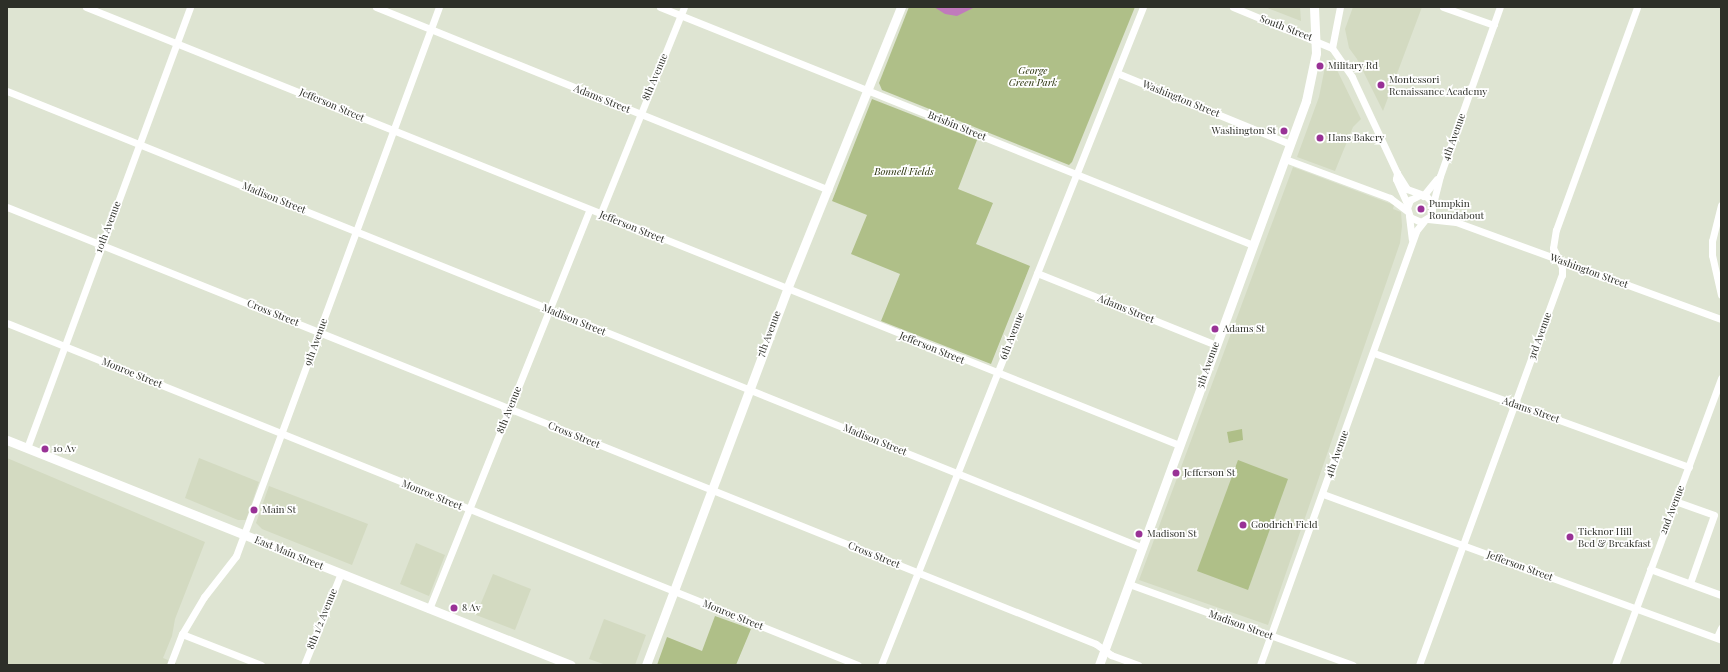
<!DOCTYPE html>
<style>
body{margin:0}
#map{position:relative;width:1728px;height:672px;overflow:hidden;background:#dee4d2;font-family:"Playfair Display",serif}
div>[style]{position:absolute}
.built>*{inset:0;background:#d3dac1}
.green>*{inset:0;background:#afbf88}
.water>*{inset:0;background:#c07abc}
.street>*{height:7px;margin:-3.5px;padding:0 3.5px;transform-origin:3.5px;border-radius:3.5px;background:#fff}
.secondary>*{height:9px;margin:-4.5px;padding:0 4.5px;transform-origin:4.5px;border-radius:4.5px;background:#fff}
.dots>*{width:11px;height:11px;translate:-50% -50%;box-sizing:border-box;border:2px solid #fff;border-radius:50%}
span{translate:-50% -50%;white-space:nowrap;text-align:center;line-height:1.15;-webkit-text-stroke:3.5px #fff;paint-order:stroke}
.street-label{font-size:10px;color:#2d2f28}
.poi-label{font-size:10px;color:#2d2f28}
.left{translate:0 -50%;text-align:left}
.right{translate:-100% -50%;text-align:right}
.park-label{font-size:10px;color:#262f07;font-style:italic}
.frame{position:absolute;inset:0;border:8px solid #2d2f28;pointer-events:none}
</style>
<div id="map">
<div class="built">
<div style="clip-path:polygon(1265px 7px,1300px 7px,1301px 21px)"></div>
<div style="clip-path:polygon(1353px 7px,1422px 7px,1383px 111px,1357px 59px,1349px 48px,1345px 29px)"></div>
<div style="clip-path:polygon(1335px 66px,1361px 119px,1353px 127px,1335px 171px,1297px 157px,1319px 97px,1325px 67px)"></div>
<div style="clip-path:polygon(1293px 167px,1394px 205px,1393px 209px,1401px 212px,1402px 226px,1400px 243px,1268px 625px,1139px 580px)"></div>
<div style="clip-path:polygon(7px 458px,205px 542px,175px 619px,172px 636px,163px 658px,180px 665px,7px 665px)"></div>
<div style="clip-path:polygon(199px 458px,259px 482px,246px 520px,238px 520px,185px 498px)"></div>
<div style="clip-path:polygon(269px 486px,368px 524px,352px 565px,262px 529px,256px 523px)"></div>
<div style="clip-path:polygon(416px 543px,445px 555px,429px 596px,400px 584px)"></div>
<div style="clip-path:polygon(493px 574px,531px 589px,515px 630px,476px 615px)"></div>
<div style="clip-path:polygon(604px 619px,646px 635px,635px 665px,606px 665px,589px 659px)"></div>
</div>
<div class="green">
<div style="clip-path:polygon(909px 7px,1135px 7px,1072px 162px,1069px 165px,882px 90px,879px 83px)"></div>
<div style="clip-path:polygon(872px 99px,977px 140px,958px 189px,993px 203px,976px 244px,1030px 266px,991px 364px,881px 321px,900px 274px,851px 254px,867px 215px,832px 201px)"></div>
<div style="clip-path:polygon(1242px 429px,1243px 440px,1229px 443px,1227px 432px)"></div>
<div style="clip-path:polygon(1238px 460px,1288px 479px,1248px 590px,1197px 571px)"></div>
<div style="clip-path:polygon(715px 616px,751px 629px,736px 665px,657px 665px,667px 637px,702px 651px)"></div>
</div>
<div class="water">
<div style="clip-path:polygon(934px 7px,975px 7px,957px 16px,945px 14px)"></div>
</div>
<div class="street">
<div style="left:86px;top:7px;width:1177px;rotate:21.84deg"></div>
<div style="left:376px;top:7px;width:488px;rotate:22deg"></div>
<div style="left:660px;top:7px;width:639px;rotate:21.87deg"></div>
<div style="left:1233px;top:7px;width:107px;rotate:22.5deg"></div>
<div style="left:1332px;top:48px;width:35px;rotate:55deg"></div>
<div style="left:1352px;top:77px;width:106px;rotate:64.9deg"></div>
<div style="left:1397px;top:173px;width:19px;rotate:58deg"></div>
<div style="left:1407px;top:189px;width:20px;rotate:20deg"></div>
<div style="left:1426px;top:196px;width:8px;rotate:45deg"></div>
<div style="left:1432px;top:202px;width:13px;rotate:90deg"></div>
<div style="left:1432px;top:215px;width:13px;rotate:148deg"></div>
<div style="left:1421px;top:222px;width:12px;rotate:-156deg"></div>
<div style="left:1410px;top:217px;width:9px;rotate:-108deg"></div>
<div style="left:1407px;top:208px;width:9px;rotate:-69deg"></div>
<div style="left:1410px;top:200px;width:11px;rotate:-27deg"></div>
<div style="left:1443px;top:7px;width:54px;rotate:19.4deg"></div>
<div style="left:1332px;top:48px;width:42px;rotate:-79deg"></div>
<div style="left:1117px;top:73px;width:187px;rotate:22.3deg"></div>
<div style="left:7px;top:91px;width:1222px;rotate:21.91deg"></div>
<div style="left:1285px;top:159px;width:112px;rotate:20.4deg"></div>
<div style="left:1390px;top:198px;width:21px;rotate:37deg"></div>
<div style="left:1397px;top:173px;width:6px;rotate:99deg"></div>
<div style="left:1396px;top:179px;width:27px;rotate:66deg"></div>
<div style="left:1423px;top:196px;width:22px;rotate:-51deg"></div>
<div style="left:1433px;top:204px;width:29px;rotate:-76deg"></div>
<div style="left:1440px;top:176px;width:179px;rotate:-70.5deg"></div>
<div style="left:1721px;top:205px;width:37px;rotate:104deg"></div>
<div style="left:1712px;top:241px;width:14px;rotate:90deg"></div>
<div style="left:1712px;top:255px;width:41px;rotate:77.3deg"></div>
<div style="left:7px;top:207px;width:1173px;rotate:21.86deg"></div>
<div style="left:1096px;top:644px;width:19px;rotate:36deg"></div>
<div style="left:1111px;top:655px;width:29px;rotate:20deg"></div>
<div style="left:600px;top:215px;width:224px;rotate:-68deg"></div>
<div style="left:1409px;top:216px;width:23px;rotate:83deg"></div>
<div style="left:1428px;top:219px;width:28px;rotate:6deg"></div>
<div style="left:1456px;top:222px;width:282px;rotate:20.1deg"></div>
<div style="left:1037px;top:273px;width:193px;rotate:21.9deg"></div>
<div style="left:7px;top:323px;width:917px;rotate:21.89deg"></div>
<div style="left:1374px;top:353px;width:335px;rotate:19.9deg"></div>
<div style="left:27px;top:448px;width:470px;rotate:-69.7deg"></div>
<div style="left:1323px;top:494px;width:424px;rotate:20.1deg"></div>
<div style="left:1675px;top:501px;width:41px;rotate:19.7deg"></div>
<div style="left:1714px;top:515px;width:72px;rotate:109.4deg"></div>
<div style="left:1650px;top:569px;width:76px;rotate:20.1deg"></div>
<div style="left:1129px;top:584px;width:238px;rotate:19.9deg"></div>
<div style="left:429px;top:609px;width:430px;rotate:-68.1deg"></div>
<div style="left:182px;top:634px;width:85px;rotate:21.4deg"></div>
<div style="left:1717px;top:637px;width:10px;rotate:-66deg"></div>
<div style="left:170px;top:665px;width:33px;rotate:-69deg"></div>
<div style="left:182px;top:634px;width:43px;rotate:-59.3deg"></div>
<div style="left:204px;top:597px;width:52px;rotate:-52deg"></div>
<div style="left:236px;top:556px;width:585px;rotate:-69.71deg"></div>
<div style="left:304px;top:665px;width:99px;rotate:-68.1deg"></div>
<div style="left:881px;top:665px;width:708px;rotate:-68.29deg"></div>
<div style="left:1260px;top:665px;width:461px;rotate:-70.2deg"></div>
<div style="left:1416px;top:231px;width:13px;rotate:-51deg"></div>
<div style="left:1419px;top:665px;width:415px;rotate:-69.9deg"></div>
<div style="left:1562px;top:275px;width:8px;rotate:-90deg"></div>
<div style="left:1562px;top:267px;width:21px;rotate:-115deg"></div>
<div style="left:1553px;top:248px;width:18px;rotate:-81deg"></div>
<div style="left:1556px;top:230px;width:237px;rotate:-70deg"></div>
<div style="left:1615px;top:665px;width:306px;rotate:-69.7deg"></div>
</div>
<div class="secondary">
<div style="left:7px;top:440px;width:607px;rotate:21.75deg"></div>
<div style="left:646px;top:665px;width:402px;rotate:-69.4deg"></div>
<div style="left:787px;top:289px;width:304px;rotate:-68deg"></div>
<div style="left:1099px;top:665px;width:601px;rotate:-69.85deg"></div>
<div style="left:1306px;top:101px;width:49px;rotate:-78.2deg"></div>
<div style="left:1316px;top:53px;width:46px;rotate:-92.5deg"></div>
</div>
<div class="dots">
<div style="left:1320px;top:66px;background:#993296"></div>
<div style="left:1381px;top:85px;background:#993296"></div>
<div style="left:1284px;top:131px;background:#993296"></div>
<div style="left:1320px;top:138px;background:#993296"></div>
<div style="left:1421px;top:209px;background:#993296"></div>
<div style="left:1215px;top:329px;background:#993296"></div>
<div style="left:45px;top:449px;background:#993296"></div>
<div style="left:1176px;top:473px;background:#993296"></div>
<div style="left:254px;top:510px;background:#993296"></div>
<div style="left:1243px;top:525px;background:#993296"></div>
<div style="left:1139px;top:534px;background:#993296"></div>
<div style="left:1570px;top:537px;background:#993296"></div>
<div style="left:454px;top:608px;background:#993296"></div>
</div>
<div class="street-label">
<span style="left:1286px;top:28px;rotate:21deg">South Street</span>
<span style="left:655px;top:77px;rotate:-67deg">8th Avenue</span>
<span style="left:602px;top:99px;rotate:22deg">Adams Street</span>
<span style="left:1181px;top:99px;rotate:22deg">Washington Street</span>
<span style="left:332px;top:105px;rotate:23deg">Jefferson Street</span>
<span style="left:957px;top:126px;rotate:22deg">Brisbin Street</span>
<span style="left:1454px;top:137px;rotate:-70deg">4th Avenue</span>
<span style="left:274px;top:198px;rotate:22deg">Madison Street</span>
<span style="left:108px;top:227px;rotate:-69deg">10th Avenue</span>
<span style="left:632px;top:227px;rotate:22deg">Jefferson Street</span>
<span style="left:1589px;top:271px;rotate:20deg">Washington Street</span>
<span style="left:1126px;top:309px;rotate:22deg">Adams Street</span>
<span style="left:273px;top:313px;rotate:22deg">Cross Street</span>
<span style="left:574px;top:320px;rotate:22deg">Madison Street</span>
<span style="left:769px;top:334px;rotate:-69deg">7th Avenue</span>
<span style="left:1012px;top:336px;rotate:-69deg">6th Avenue</span>
<span style="left:1540px;top:336px;rotate:-70deg">3rd Avenue</span>
<span style="left:316px;top:342px;rotate:-70deg">9th Avenue</span>
<span style="left:932px;top:348px;rotate:22deg">Jefferson Street</span>
<span style="left:1208px;top:365px;rotate:-70deg">5th Avenue</span>
<span style="left:132px;top:373px;rotate:22deg">Monroe Street</span>
<span style="left:509px;top:410px;rotate:-68deg">8th Avenue</span>
<span style="left:1531px;top:410px;rotate:19deg">Adams Street</span>
<span style="left:574px;top:435px;rotate:22deg">Cross Street</span>
<span style="left:875px;top:440px;rotate:22deg">Madison Street</span>
<span style="left:1337px;top:454px;rotate:-70deg">4th Avenue</span>
<span style="left:432px;top:495px;rotate:22deg">Monroe Street</span>
<span style="left:1672px;top:510px;rotate:-69deg">2nd Avenue</span>
<span style="left:289px;top:553px;rotate:22deg">East Main Street</span>
<span style="left:874px;top:555px;rotate:22deg">Cross Street</span>
<span style="left:1520px;top:566px;rotate:20deg">Jefferson Street</span>
<span style="left:733px;top:615px;rotate:22deg">Monroe Street</span>
<span style="left:322px;top:619px;rotate:-68deg">8th 1/2 Avenue</span>
<span style="left:1241px;top:625px;rotate:20deg">Madison Street</span>
</div>
<div class="poi-label">
<span class="left" style="left:1328px;top:66px">Military Rd</span>
<span class="left" style="left:1389px;top:85px">Montessori<br>Renaissance Academy</span>
<span class="right" style="left:1276px;top:131px">Washington St</span>
<span class="left" style="left:1328px;top:138px">Hans Bakery</span>
<span class="left" style="left:1429px;top:209px">Pumpkin<br>Roundabout</span>
<span class="left" style="left:1223px;top:329px">Adams St</span>
<span class="left" style="left:53px;top:449px">10 Av</span>
<span class="left" style="left:1184px;top:473px">Jefferson St</span>
<span class="left" style="left:262px;top:510px">Main St</span>
<span class="left" style="left:1251px;top:525px">Goodrich Field</span>
<span class="left" style="left:1578px;top:537px">Ticknor Hill<br>Bed &amp; Breakfast</span>
<span class="left" style="left:1147px;top:534px">Madison St</span>
<span class="left" style="left:462px;top:608px">8 Av</span>
</div>
<div class="park-label">
<span style="left:1033px;top:76px">George<br>Green Park</span>
<span style="left:904px;top:172px">Bonnell Fields</span>
</div>
<div class="frame"></div>
</div>
